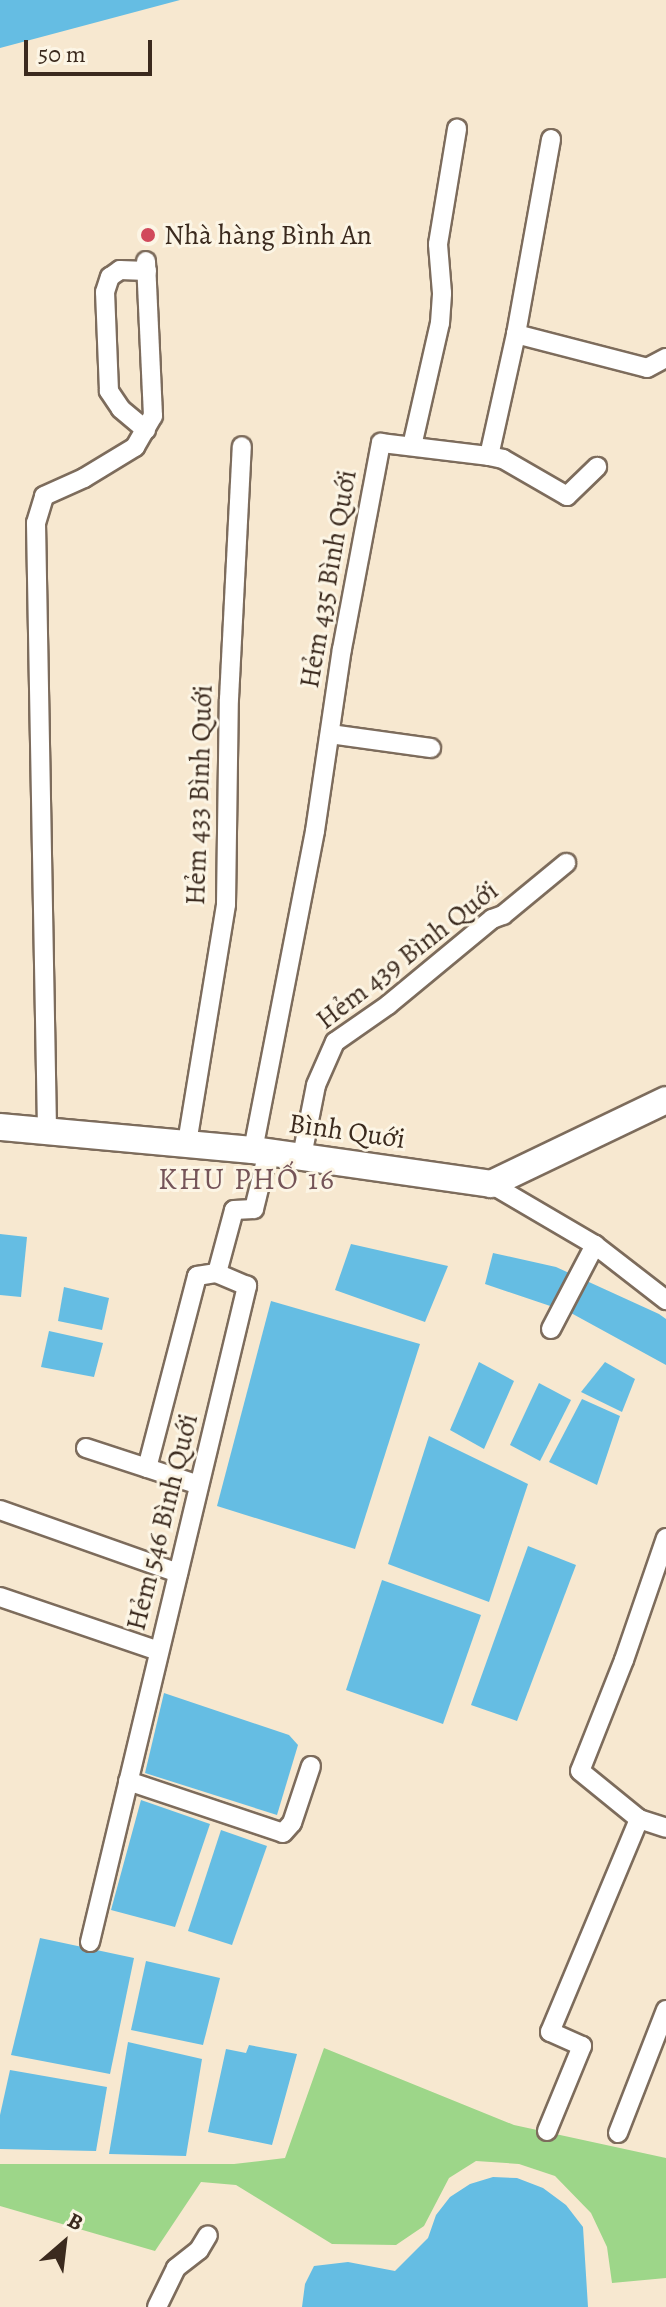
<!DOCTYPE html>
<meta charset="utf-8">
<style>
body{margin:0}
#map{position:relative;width:666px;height:2307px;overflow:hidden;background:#f7e8d0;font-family:Alegreya,serif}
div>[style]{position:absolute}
.green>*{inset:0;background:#9dd689}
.water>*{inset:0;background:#65bde3}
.roads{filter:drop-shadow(2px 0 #7d6c5c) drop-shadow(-2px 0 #7d6c5c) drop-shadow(0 2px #7d6c5c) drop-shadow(0 -2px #7d6c5c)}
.minor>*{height:18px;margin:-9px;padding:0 9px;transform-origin:9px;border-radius:9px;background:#fff}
.secondary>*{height:26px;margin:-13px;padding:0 13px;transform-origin:13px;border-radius:13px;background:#fff}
.dots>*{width:22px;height:22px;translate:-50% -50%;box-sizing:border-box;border:4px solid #fcf5e5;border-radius:50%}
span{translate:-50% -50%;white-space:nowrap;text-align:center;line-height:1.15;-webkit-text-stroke:6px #fcf5e5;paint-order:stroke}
.poi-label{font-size:28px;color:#3b2a1e}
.left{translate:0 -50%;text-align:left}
.street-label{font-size:28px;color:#3b2a1e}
.neighbourhood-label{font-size:30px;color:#755458;letter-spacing:2px}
.north{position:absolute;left:24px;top:2203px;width:80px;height:80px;-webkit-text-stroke:6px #fcf5e5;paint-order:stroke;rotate:28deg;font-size:22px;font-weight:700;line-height:32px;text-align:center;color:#3b2a1e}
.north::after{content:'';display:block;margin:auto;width:28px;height:36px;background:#3b2a1e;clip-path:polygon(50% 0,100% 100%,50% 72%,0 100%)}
.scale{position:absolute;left:24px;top:40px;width:128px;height:36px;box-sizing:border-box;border:4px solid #3b2a1e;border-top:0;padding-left:10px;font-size:24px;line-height:28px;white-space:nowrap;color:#3b2a1e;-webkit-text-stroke:6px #fcf5e5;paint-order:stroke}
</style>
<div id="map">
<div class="green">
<div style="clip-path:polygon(324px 2048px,514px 2125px,666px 2158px,666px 2278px,612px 2283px,607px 2247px,591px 2213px,555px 2176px,519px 2164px,476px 2161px,449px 2178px,424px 2226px,396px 2245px,332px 2244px,236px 2185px,201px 2182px,155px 2251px,0 2206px,0 2164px,234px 2164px,285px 2158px)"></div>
</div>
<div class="water">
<div style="clip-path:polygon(0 0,180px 0,0 48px)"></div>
<div style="clip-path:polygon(0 1234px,27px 1237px,21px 1297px,0 1295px)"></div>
<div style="clip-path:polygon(351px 1244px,448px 1266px,425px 1322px,335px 1290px)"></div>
<div style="clip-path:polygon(493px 1253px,556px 1267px,659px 1314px,666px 1319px,666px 1365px,571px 1313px,485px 1284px)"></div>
<div style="clip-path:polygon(64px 1287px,109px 1298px,102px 1330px,58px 1321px)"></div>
<div style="clip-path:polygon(271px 1301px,420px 1344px,355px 1549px,217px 1506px)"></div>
<div style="clip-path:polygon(49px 1331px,103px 1343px,94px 1377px,41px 1367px)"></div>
<div style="clip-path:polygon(479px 1362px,514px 1381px,484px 1449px,450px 1430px)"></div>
<div style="clip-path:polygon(605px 1362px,635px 1379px,622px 1412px,581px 1392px)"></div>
<div style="clip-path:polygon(539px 1383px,571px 1400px,540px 1461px,510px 1445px)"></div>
<div style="clip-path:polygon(582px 1399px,620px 1416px,597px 1485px,549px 1462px)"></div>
<div style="clip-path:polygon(429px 1436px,528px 1484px,489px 1602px,388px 1564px)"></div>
<div style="clip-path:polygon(528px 1546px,576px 1565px,517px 1721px,471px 1705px)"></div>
<div style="clip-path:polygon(382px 1580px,481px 1615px,443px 1724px,346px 1690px)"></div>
<div style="clip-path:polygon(164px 1693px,289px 1735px,298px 1745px,277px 1815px,145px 1773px)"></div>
<div style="clip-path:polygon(141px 1800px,210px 1824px,175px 1927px,111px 1910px)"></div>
<div style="clip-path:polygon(221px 1830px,267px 1846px,232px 1945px,188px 1931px)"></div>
<div style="clip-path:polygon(40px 1938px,134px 1958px,110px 2074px,11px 2055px)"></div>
<div style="clip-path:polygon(146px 1961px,220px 1978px,203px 2045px,131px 2030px)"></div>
<div style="clip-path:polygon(128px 2042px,202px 2059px,186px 2156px,109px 2154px)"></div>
<div style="clip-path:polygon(249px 2045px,297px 2054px,272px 2145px,208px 2132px,226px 2049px,246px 2053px)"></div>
<div style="clip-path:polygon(10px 2070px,107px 2087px,96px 2151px,0 2149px,0 2115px)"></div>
<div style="clip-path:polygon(493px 2177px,517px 2178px,543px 2188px,566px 2205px,583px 2227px,588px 2307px,302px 2307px,305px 2284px,314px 2266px,348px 2262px,395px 2271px,428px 2238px,436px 2215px,450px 2197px,470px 2184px)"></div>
</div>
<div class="roads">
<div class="minor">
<div style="left:516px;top:334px;width:135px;rotate:14.5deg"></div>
<div style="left:647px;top:368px;width:21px;rotate:-28deg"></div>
<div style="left:146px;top:430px;width:33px;rotate:-140deg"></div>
<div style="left:121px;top:409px;width:22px;rotate:-124deg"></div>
<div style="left:109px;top:391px;width:99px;rotate:-92.3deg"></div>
<div style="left:105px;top:292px;width:16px;rotate:-72deg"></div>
<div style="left:110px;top:277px;width:12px;rotate:-35deg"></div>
<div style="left:120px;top:270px;width:27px;rotate:2deg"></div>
<div style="left:412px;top:446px;width:126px;rotate:-77.2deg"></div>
<div style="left:440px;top:323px;width:30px;rotate:-86deg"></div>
<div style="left:442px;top:293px;width:49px;rotate:-94.7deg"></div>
<div style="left:438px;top:244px;width:117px;rotate:-80.6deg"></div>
<div style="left:489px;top:456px;width:14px;rotate:12deg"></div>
<div style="left:503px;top:459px;width:74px;rotate:30deg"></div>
<div style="left:567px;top:496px;width:42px;rotate:-44deg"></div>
<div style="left:330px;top:734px;width:102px;rotate:7.9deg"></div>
<div style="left:47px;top:1129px;width:606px;rotate:-91.04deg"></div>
<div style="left:36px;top:523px;width:28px;rotate:-73deg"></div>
<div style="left:44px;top:496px;width:44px;rotate:-24.2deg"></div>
<div style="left:84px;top:478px;width:60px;rotate:-31.3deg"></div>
<div style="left:135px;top:447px;width:36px;rotate:-60deg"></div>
<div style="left:153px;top:416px;width:155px;rotate:-92.6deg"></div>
<div style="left:187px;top:1143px;width:242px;rotate:-80.7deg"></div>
<div style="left:226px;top:904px;width:205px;rotate:-89.2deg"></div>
<div style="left:229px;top:699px;width:253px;rotate:-87.1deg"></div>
<div style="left:253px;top:1150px;width:325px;rotate:-79deg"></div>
<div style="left:315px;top:831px;width:184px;rotate:-81.6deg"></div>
<div style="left:342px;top:649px;width:210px;rotate:-79.3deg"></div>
<div style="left:381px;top:443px;width:109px;rotate:6.9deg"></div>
<div style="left:489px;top:456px;width:125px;rotate:-77.5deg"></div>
<div style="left:516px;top:334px;width:198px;rotate:-79.8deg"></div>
<div style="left:302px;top:1156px;width:72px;rotate:-78.8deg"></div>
<div style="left:316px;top:1085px;width:47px;rotate:-66.2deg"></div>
<div style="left:335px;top:1042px;width:65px;rotate:-34.9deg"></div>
<div style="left:388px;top:1005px;width:135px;rotate:-39.6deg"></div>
<div style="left:492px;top:919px;width:12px;rotate:-20deg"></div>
<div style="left:503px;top:915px;width:82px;rotate:-39.5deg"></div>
<div style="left:491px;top:1184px;width:121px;rotate:30.4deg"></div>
<div style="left:595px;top:1245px;width:90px;rotate:37.8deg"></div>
<div style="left:551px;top:1329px;width:95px;rotate:-62.4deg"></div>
<div style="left:86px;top:1448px;width:119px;rotate:18.1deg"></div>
<div style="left:147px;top:1468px;width:198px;rotate:-75.4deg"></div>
<div style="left:197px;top:1276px;width:20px;rotate:-9deg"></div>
<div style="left:0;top:1510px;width:189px;rotate:19.5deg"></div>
<div style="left:666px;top:1538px;width:129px;rotate:109deg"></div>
<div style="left:624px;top:1660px;width:119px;rotate:111.6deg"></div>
<div style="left:580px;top:1771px;width:76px;rotate:39.1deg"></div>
<div style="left:639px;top:1819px;width:28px;rotate:18deg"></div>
<div style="left:0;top:1597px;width:168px;rotate:18.8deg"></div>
<div style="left:128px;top:1781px;width:163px;rotate:18.5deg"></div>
<div style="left:283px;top:1833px;width:13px;rotate:-48deg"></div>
<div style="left:292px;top:1823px;width:60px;rotate:-71.6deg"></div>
<div style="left:90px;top:1942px;width:675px;rotate:-76.54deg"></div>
<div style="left:247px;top:1286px;width:33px;rotate:-157deg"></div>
<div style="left:217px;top:1273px;width:65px;rotate:-74.9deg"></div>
<div style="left:234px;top:1210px;width:20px;rotate:-3deg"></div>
<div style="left:254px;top:1209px;width:59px;rotate:-76.2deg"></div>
<div style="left:547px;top:2131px;width:92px;rotate:-67.6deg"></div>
<div style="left:582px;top:2046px;width:35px;rotate:-156deg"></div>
<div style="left:550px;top:2032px;width:231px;rotate:-67.3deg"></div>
<div style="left:618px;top:2133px;width:132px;rotate:-68.7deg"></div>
<div style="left:157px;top:2307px;width:43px;rotate:-64deg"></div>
<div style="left:176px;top:2268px;width:29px;rotate:-38deg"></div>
<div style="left:199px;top:2250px;width:17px;rotate:-59deg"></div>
</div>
<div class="secondary">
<div style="left:0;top:1127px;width:254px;rotate:5.2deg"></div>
<div style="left:253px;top:1150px;width:240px;rotate:8.1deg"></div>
<div style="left:491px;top:1184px;width:194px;rotate:-25.6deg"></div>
</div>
</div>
<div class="dots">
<div style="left:148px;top:235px;background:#d1495b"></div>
</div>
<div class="poi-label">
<span class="left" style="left:164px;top:235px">Nhà hàng Bình An</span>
</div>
<div class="street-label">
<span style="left:328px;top:579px;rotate:-80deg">Hẻm 435 Bình Quới</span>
<span style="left:199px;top:795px;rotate:-88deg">Hẻm 433 Bình Quới</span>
<span style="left:407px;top:955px;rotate:-38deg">Hẻm 439 Bình Quới</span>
<span style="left:347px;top:1131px;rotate:8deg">Bình Quới</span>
<span style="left:162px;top:1522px;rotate:-76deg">Hẻm 546 Bình Quới</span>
</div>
<div class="neighbourhood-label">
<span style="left:247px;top:1179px">KHU PHỐ 16</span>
</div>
<div class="north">B</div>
<div class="scale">50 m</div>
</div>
